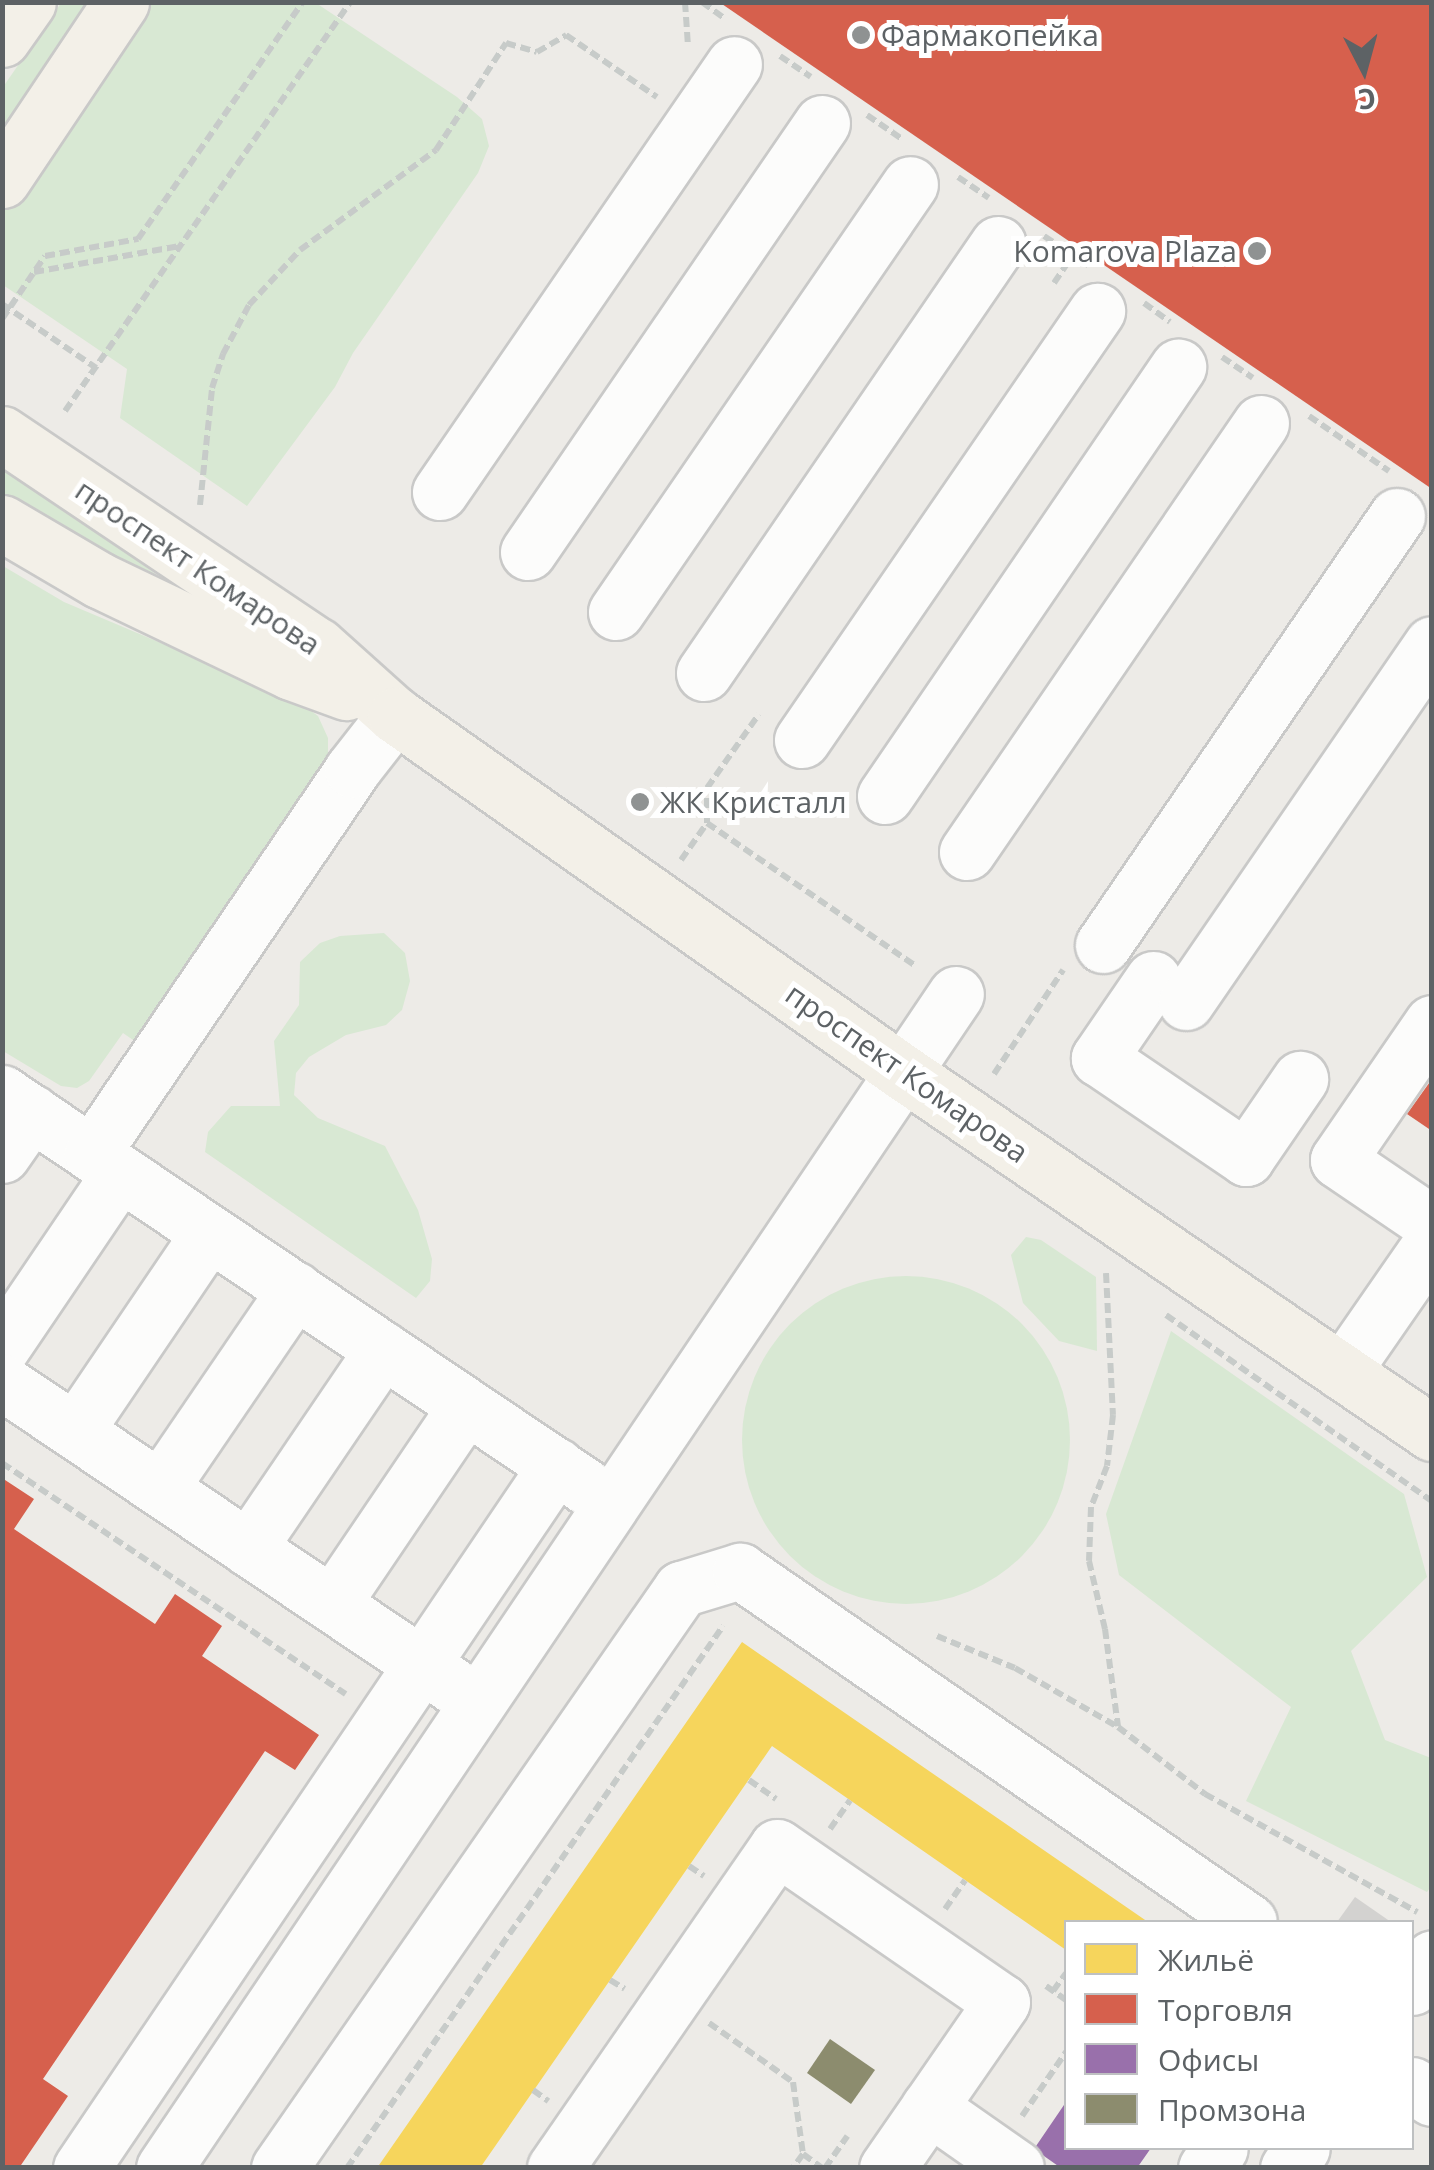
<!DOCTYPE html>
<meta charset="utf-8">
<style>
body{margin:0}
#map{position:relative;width:1434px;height:2170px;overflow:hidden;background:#edebe7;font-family:"Open Sans",sans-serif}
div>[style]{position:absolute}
.green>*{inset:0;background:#d8e8d3}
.round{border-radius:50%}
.homes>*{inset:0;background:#f6d55c}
.shops>*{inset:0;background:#d6604d}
.offices>*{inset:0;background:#9970ab}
.industry>*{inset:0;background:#8c8c6e}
.building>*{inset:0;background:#d3d2d0}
.path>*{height:6px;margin-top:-3px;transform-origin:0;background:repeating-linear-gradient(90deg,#c7cbc9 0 10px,transparent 0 15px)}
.roads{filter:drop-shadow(2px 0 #c9c9c8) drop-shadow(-2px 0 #c9c9c8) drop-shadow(0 2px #c9c9c8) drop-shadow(0 -2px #c9c9c8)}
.minor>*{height:55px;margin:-27.5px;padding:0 27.5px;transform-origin:27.5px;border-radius:27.5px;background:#fcfcfb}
.major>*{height:55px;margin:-27.5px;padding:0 27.5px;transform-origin:27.5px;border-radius:27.5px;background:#f3f0e8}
.dots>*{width:28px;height:28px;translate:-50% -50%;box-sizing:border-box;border:5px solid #fff;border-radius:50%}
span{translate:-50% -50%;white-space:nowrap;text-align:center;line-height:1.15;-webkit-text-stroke:10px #fff;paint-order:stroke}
.poi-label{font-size:30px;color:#5d6265}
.left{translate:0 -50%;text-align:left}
.right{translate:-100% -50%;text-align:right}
.street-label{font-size:30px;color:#5d6265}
.frame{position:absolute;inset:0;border:5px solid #5d6265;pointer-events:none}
.legend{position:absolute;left:1064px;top:1920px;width:350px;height:230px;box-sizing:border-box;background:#fff;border:2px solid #bec0c1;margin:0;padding:12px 18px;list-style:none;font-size:30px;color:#5d6265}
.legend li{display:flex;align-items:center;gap:20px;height:50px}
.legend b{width:50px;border:2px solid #bec0c1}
.north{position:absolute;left:1314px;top:20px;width:100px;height:100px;-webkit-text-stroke:8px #fff;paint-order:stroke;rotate:174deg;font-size:28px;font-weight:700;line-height:40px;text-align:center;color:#5d6265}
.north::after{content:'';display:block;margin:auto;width:35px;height:45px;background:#5d6265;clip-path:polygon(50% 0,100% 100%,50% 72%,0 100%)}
</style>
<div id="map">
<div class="green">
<div style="clip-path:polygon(61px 3px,89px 3px,3px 128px,3px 87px)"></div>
<div style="clip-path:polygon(145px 3px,316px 3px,457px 97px,482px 119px,489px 146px,478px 173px,353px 353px,335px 387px,247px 506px,120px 418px,127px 369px,3px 285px,3px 210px)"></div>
<div style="clip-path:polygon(3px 463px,179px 591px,3px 499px)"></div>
<div style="clip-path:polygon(3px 566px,64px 602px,298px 701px,318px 716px,328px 738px,328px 763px,136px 1042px,123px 1033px,89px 1081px,77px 1088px,61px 1086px,3px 1051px)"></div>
<div style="clip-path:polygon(384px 933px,405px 953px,410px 981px,402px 1010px,386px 1025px,346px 1035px,309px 1057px,296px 1073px,294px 1095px,318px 1118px,385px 1146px,418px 1210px,432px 1259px,430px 1281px,416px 1298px,205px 1152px,208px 1132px,231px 1106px,280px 1106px,274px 1041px,299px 1005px,300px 962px,320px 943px,340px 936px)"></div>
<div style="clip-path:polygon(1026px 1237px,1041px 1240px,1096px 1277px,1097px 1351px,1059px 1341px,1023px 1303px,1011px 1255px)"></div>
<div class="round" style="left:742px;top:1276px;width:328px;height:328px"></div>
<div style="clip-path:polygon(1171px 1331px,1404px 1494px,1427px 1577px,1351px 1651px,1385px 1740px,1431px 1758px,1432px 1885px,1427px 1892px,1246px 1801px,1291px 1707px,1119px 1575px,1106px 1514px)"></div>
</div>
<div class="homes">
<div style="clip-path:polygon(742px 1642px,1148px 1922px,1066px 1922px,1066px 1950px,772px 1746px,480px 2168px,377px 2168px)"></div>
</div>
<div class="shops">
<div style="clip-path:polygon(719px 2px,1432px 2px,1432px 489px,877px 110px)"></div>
<div style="clip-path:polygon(1432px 1079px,1432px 1131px,1407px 1114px)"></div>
<div style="clip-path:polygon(2px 1478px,34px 1499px,14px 1529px,155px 1624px,175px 1594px,222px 1626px,202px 1656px,319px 1735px,295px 1770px,265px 1751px,43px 2079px,68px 2096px,19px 2168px,2px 2168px)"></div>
</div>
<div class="offices">
<div style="clip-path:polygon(1066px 2102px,1066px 2148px,1151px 2148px,1137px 2168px,1061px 2168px,1034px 2149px)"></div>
</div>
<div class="industry">
<div style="clip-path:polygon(830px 2039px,875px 2070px,851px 2104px,807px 2073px)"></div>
</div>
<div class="building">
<div style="clip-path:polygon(1355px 1897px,1391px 1922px,1337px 1922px)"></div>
</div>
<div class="path">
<div style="left:685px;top:2px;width:44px;rotate:86.1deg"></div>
<div style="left:702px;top:2px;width:27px;rotate:36deg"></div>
<div style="left:780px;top:56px;width:37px;rotate:34deg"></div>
<div style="left:867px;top:115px;width:42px;rotate:34.4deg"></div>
<div style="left:958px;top:177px;width:37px;rotate:34deg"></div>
<div style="left:1044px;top:236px;width:53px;rotate:33.4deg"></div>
<div style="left:34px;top:272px;width:148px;rotate:-10.1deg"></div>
<div style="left:1054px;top:283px;width:34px;rotate:-56deg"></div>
<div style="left:1144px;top:303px;width:32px;rotate:36deg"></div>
<div style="left:2px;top:304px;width:114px;rotate:34.2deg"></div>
<div style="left:2px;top:319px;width:76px;rotate:-55.7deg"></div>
<div style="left:45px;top:256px;width:95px;rotate:-10.4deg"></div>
<div style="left:138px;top:239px;width:289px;rotate:-55.2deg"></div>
<div style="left:1222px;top:357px;width:37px;rotate:34deg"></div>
<div style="left:65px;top:411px;width:499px;rotate:-55.1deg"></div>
<div style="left:1309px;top:416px;width:97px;rotate:34.5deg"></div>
<div style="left:200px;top:505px;width:118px;rotate:-84.1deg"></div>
<div style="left:212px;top:388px;width:36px;rotate:-72deg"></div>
<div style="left:223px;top:354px;width:55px;rotate:-62deg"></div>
<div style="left:249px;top:305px;width:75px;rotate:-47.2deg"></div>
<div style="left:300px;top:250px;width:169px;rotate:-36.3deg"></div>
<div style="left:436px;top:150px;width:128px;rotate:-56.8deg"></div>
<div style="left:506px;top:43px;width:32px;rotate:16deg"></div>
<div style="left:537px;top:52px;width:34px;rotate:-30deg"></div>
<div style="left:566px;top:35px;width:110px;rotate:34.3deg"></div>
<div style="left:707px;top:823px;width:253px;rotate:34.4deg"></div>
<div style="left:681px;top:860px;width:45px;rotate:-54.9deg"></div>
<div style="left:707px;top:823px;width:35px;rotate:-90deg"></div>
<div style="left:707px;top:788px;width:90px;rotate:-54.9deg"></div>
<div style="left:994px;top:1074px;width:125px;rotate:-56.4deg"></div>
<div style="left:1106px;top:1273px;width:142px;rotate:87.2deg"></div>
<div style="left:1113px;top:1415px;width:51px;rotate:96.7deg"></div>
<div style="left:1107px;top:1466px;width:44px;rotate:111.3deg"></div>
<div style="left:1091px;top:1507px;width:54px;rotate:92.1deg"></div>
<div style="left:1089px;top:1561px;width:70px;rotate:76.8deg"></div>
<div style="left:1105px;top:1629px;width:98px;rotate:82.4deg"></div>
<div style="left:1166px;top:1315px;width:325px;rotate:35deg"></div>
<div style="left:2px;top:1463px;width:414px;rotate:33.9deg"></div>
<div style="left:937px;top:1636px;width:84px;rotate:22.3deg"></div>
<div style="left:1015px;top:1668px;width:119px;rotate:29.8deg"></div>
<div style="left:1118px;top:1727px;width:110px;rotate:37.6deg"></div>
<div style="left:1205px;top:1794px;width:243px;rotate:29.1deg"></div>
<div style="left:749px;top:1780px;width:33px;rotate:35deg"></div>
<div style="left:830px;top:1829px;width:35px;rotate:-55deg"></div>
<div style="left:689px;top:1866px;width:18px;rotate:34deg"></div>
<div style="left:945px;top:1909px;width:35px;rotate:-55deg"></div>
<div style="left:610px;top:1980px;width:17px;rotate:31deg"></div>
<div style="left:1046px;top:1986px;width:24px;rotate:35deg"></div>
<div style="left:1053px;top:1991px;width:22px;rotate:-54deg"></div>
<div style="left:709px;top:2023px;width:103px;rotate:35.1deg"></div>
<div style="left:793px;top:2082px;width:73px;rotate:82.1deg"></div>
<div style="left:803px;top:2154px;width:17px;rotate:126deg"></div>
<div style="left:533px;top:2090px;width:19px;rotate:36deg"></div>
<div style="left:1022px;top:2116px;width:78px;rotate:-55.5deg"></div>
<div style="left:803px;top:2154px;width:24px;rotate:36deg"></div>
<div style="left:347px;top:2168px;width:660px;rotate:-55.25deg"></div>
<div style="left:825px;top:2168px;width:39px;rotate:-55deg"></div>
</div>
<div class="roads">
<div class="minor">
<div style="left:440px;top:492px;width:519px;rotate:-55.51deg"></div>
<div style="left:528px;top:552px;width:520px;rotate:-55.58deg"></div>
<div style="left:616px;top:612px;width:519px;rotate:-55.51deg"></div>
<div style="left:704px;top:673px;width:520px;rotate:-55.58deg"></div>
<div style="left:802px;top:740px;width:521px;rotate:-55.49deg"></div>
<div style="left:885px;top:796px;width:520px;rotate:-55.67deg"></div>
<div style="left:967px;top:852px;width:520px;rotate:-55.58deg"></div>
<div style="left:1103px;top:945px;width:520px;rotate:-55.58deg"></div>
<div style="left:1153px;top:979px;width:96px;rotate:124.4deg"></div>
<div style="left:1099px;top:1058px;width:178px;rotate:34.2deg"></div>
<div style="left:1246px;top:1158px;width:96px;rotate:-55.6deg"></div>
<div style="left:1186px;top:1002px;width:434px;rotate:-55.5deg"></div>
<div style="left:1432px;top:1023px;width:166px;rotate:124.5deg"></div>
<div style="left:1338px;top:1160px;width:114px;rotate:34.2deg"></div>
<div style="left:2px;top:1093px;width:703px;rotate:33.98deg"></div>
<div style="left:92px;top:1153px;width:463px;rotate:-55.8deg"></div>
<div style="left:352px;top:770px;width:70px;rotate:-52deg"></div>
<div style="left:2px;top:1155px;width:52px;rotate:-55.1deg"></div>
<div style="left:2px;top:1347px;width:210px;rotate:-55.9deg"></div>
<div style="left:1342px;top:1372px;width:158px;rotate:-55.3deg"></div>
<div style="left:2px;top:1382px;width:543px;rotate:33.95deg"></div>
<div style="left:75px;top:1431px;width:239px;rotate:-55.9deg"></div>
<div style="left:160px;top:1488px;width:240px;rotate:-55.7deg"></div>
<div style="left:248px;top:1548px;width:240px;rotate:-55.8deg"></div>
<div style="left:332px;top:1604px;width:239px;rotate:-55.9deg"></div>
<div style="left:1412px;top:1987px;width:35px;rotate:-55deg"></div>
<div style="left:1412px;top:2085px;width:24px;rotate:33deg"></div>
<div style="left:929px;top:2107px;width:106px;rotate:35deg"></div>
<div style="left:81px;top:2168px;width:848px;rotate:-55.92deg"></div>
<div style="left:164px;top:2168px;width:1416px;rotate:-56deg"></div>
<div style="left:279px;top:2168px;width:705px;rotate:-55.23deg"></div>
<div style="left:681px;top:1589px;width:62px;rotate:-17deg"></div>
<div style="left:740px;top:1571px;width:618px;rotate:34.59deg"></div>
<div style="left:555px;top:2168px;width:390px;rotate:-55.3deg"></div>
<div style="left:777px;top:1847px;width:273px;rotate:34.6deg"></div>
<div style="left:1002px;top:2002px;width:202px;rotate:124.7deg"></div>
<div style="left:1206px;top:2168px;width:24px;rotate:-55deg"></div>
<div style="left:1288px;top:2168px;width:24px;rotate:-55deg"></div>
</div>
<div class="major">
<div style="left:2px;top:39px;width:45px;rotate:-54.9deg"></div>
<div style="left:2px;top:180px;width:214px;rotate:-56.2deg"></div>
<div style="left:2px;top:434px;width:381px;rotate:33.9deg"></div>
<div style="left:318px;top:646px;width:103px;rotate:41.9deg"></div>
<div style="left:395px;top:715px;width:622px;rotate:35.12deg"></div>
<div style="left:904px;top:1073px;width:639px;rotate:34.29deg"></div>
<div style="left:2px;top:523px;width:113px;rotate:30.4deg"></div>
<div style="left:99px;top:580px;width:213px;rotate:25.6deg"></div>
<div style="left:291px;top:672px;width:59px;rotate:20deg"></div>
</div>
</div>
<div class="dots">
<div style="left:861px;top:35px;background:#8f9292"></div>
<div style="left:1257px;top:251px;background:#8f9292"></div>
<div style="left:640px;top:802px;background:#8f9292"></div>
</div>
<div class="poi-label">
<span class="left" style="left:881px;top:35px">Фармакопейка</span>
<span class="right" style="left:1237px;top:251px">Komarova Plaza</span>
<span class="left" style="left:660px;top:802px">ЖК Кристалл</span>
</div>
<div class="street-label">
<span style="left:198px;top:567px;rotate:34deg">проспект Комарова</span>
<span style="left:907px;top:1073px;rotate:35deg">проспект Комарова</span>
</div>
<div class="frame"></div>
<ul class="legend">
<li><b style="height:28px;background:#f6d55c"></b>Жильё</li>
<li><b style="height:28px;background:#d6604d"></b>Торговля</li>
<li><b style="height:28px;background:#9970ab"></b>Офисы</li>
<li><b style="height:28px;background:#8c8c6e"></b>Промзона</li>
</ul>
<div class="north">С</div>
</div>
